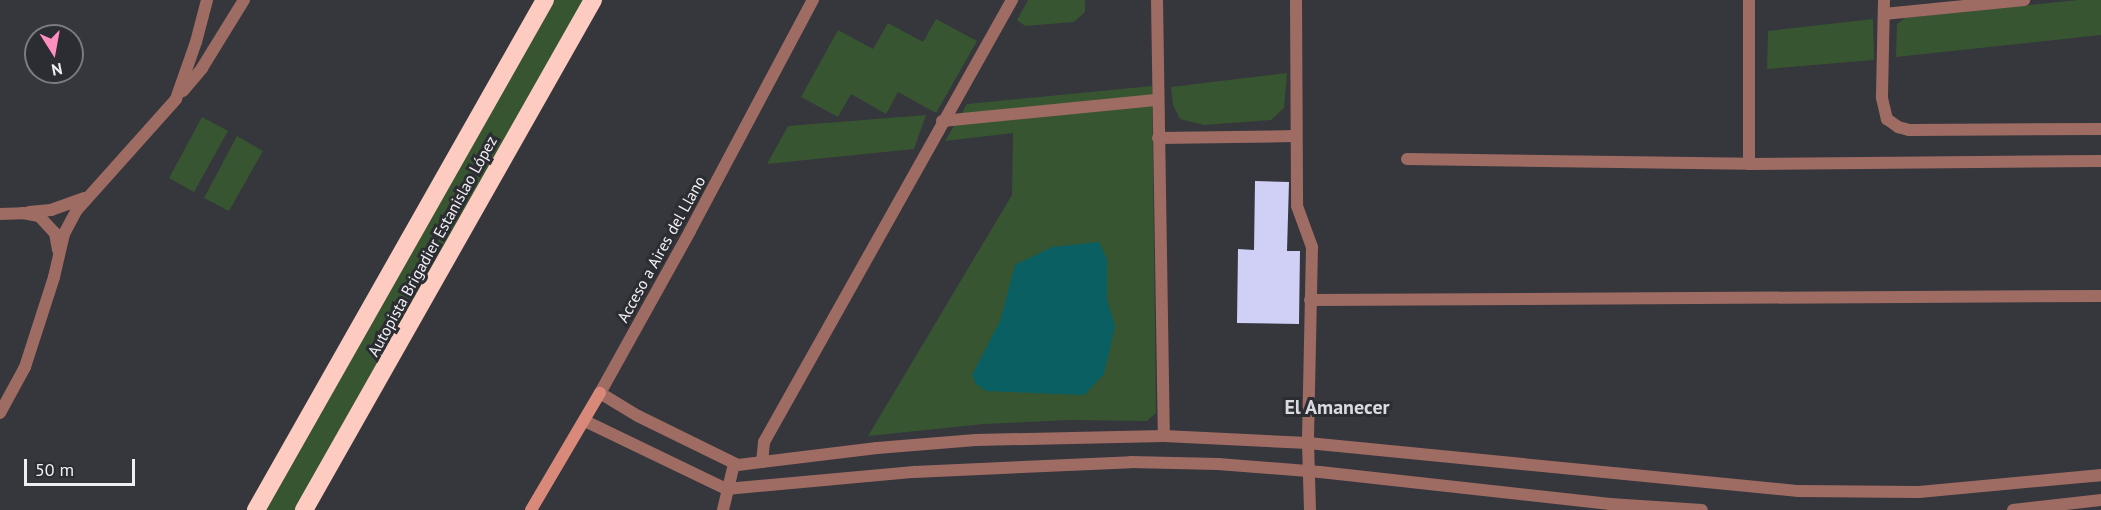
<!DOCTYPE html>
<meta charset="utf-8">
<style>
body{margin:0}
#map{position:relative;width:2101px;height:510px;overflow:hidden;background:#36363d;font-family:"PT Sans",sans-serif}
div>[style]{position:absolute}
.green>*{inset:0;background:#375531}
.water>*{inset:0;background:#095f62}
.building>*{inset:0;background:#d0cff6}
.minor>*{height:12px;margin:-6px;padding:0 6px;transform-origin:6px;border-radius:6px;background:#9f6c63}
.tertiary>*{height:12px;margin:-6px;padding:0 6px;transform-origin:6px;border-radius:6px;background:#9f6c63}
.secondary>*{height:12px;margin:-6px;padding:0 6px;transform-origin:6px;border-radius:6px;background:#d9897a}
.motorway>*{height:18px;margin:-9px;padding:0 9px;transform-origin:9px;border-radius:9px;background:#fecbc1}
span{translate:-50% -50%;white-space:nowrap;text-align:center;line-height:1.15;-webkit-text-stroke:6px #2c2c33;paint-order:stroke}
.street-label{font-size:16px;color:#f0f0f4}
.quarter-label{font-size:20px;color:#dadae3;font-weight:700}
.north{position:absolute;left:24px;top:24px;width:60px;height:60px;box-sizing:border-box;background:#2c2c33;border:2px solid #7a7a80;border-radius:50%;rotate:169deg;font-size:16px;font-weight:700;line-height:24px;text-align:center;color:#f0f0f4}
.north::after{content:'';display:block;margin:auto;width:21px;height:27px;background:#fd8ebf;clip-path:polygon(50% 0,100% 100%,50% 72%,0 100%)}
.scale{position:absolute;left:24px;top:459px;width:111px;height:27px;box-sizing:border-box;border:3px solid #f0f0f4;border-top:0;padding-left:8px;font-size:18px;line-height:21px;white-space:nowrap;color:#f0f0f4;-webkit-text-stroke:4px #2c2c33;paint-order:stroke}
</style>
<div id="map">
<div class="green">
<div style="clip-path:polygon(545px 0,593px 0,304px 510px,256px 510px)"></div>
<div style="clip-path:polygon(1028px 0,1085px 0,1085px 12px,1074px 22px,1025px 26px,1017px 20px)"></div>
<div style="clip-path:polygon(2078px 0,2101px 0,2101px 35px,1896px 57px,1897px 24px,1905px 18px)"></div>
<div style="clip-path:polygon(936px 19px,977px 41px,936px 113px,898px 92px,886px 114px,851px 94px,838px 117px,801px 97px,838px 30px,873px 49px,888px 23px,923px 42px)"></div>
<div style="clip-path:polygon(1873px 19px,1874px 60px,1767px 69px,1768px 31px)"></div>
<div style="clip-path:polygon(1287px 73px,1284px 108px,1271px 120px,1204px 125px,1180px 119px,1173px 105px,1171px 87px)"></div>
<div style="clip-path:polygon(1152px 86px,1156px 413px,1147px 421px,1070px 420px,984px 424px,868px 436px,1012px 195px,1013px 133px,945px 141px,967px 104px)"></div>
<div style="clip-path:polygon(926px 115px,914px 149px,767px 164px,788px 126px)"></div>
<div style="clip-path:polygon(202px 117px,228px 131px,194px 192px,169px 178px)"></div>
<div style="clip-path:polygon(237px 136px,263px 151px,229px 211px,204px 198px)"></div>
</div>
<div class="water">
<div style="clip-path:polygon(1099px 242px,1107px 259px,1107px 300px,1115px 326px,1104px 374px,1084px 395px,986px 391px,976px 384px,972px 375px,1000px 321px,1015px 265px,1052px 247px)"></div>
</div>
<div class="building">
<div style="clip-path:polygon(1255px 181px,1289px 182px,1287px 251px,1300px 251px,1299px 324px,1237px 323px,1238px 249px,1254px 250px)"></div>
</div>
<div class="minor">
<div style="left:1157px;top:0;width:436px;rotate:89.1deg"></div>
<div style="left:1296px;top:0;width:206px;rotate:89.7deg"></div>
<div style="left:1297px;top:206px;width:44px;rotate:69.9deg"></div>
<div style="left:1312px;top:247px;width:196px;rotate:91.2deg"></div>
<div style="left:1308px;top:443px;width:67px;rotate:88.3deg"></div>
<div style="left:1884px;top:0;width:98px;rotate:91.2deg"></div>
<div style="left:1882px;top:98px;width:22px;rotate:77deg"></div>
<div style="left:1887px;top:119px;width:14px;rotate:36deg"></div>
<div style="left:1898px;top:127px;width:11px;rotate:15deg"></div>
<div style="left:1909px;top:130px;width:192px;rotate:-0.3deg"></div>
<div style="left:1884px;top:14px;width:141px;rotate:-5.7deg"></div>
<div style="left:183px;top:91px;width:30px;rotate:-50deg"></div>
<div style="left:202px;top:68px;width:80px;rotate:-58.3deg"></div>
<div style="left:942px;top:121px;width:217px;rotate:-5.6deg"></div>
<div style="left:1158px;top:138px;width:138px;rotate:-0.8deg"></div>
<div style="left:1407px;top:159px;width:342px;rotate:0.8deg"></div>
<div style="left:1749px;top:164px;width:352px;rotate:-0.5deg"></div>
<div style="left:1749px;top:164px;width:164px;rotate:-90deg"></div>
<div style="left:29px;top:212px;width:22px;rotate:-5deg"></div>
<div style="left:51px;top:210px;width:35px;rotate:-20deg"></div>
<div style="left:0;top:214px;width:23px;rotate:-2deg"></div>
<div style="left:23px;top:213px;width:16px;rotate:11deg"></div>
<div style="left:39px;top:216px;width:23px;rotate:47deg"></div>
<div style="left:55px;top:233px;width:17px;rotate:80deg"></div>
<div style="left:1310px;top:300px;width:791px;rotate:-0.29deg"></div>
<div style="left:600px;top:393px;width:44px;rotate:31.2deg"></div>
<div style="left:638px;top:416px;width:111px;rotate:26.1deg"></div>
<div style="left:738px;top:465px;width:140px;rotate:-7deg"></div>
<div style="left:877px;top:448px;width:99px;rotate:-4.6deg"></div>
<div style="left:976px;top:440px;width:188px;rotate:-1.2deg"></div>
<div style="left:1164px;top:436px;width:144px;rotate:2.8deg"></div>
<div style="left:1308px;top:443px;width:493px;rotate:5.6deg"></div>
<div style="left:1799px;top:491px;width:120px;rotate:0.5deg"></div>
<div style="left:1919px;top:492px;width:183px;rotate:-5.3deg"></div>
<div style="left:0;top:413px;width:52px;rotate:-61.5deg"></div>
<div style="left:25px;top:367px;width:95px;rotate:-72.1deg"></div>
<div style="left:54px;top:277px;width:44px;rotate:-76.9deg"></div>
<div style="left:64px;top:234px;width:26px;rotate:-62deg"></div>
<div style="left:76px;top:211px;width:150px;rotate:-48.2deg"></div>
<div style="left:176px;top:99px;width:60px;rotate:-70.7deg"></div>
<div style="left:196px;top:42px;width:43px;rotate:-75.3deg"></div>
<div style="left:585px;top:421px;width:157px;rotate:25.7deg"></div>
<div style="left:726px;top:489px;width:189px;rotate:-5.2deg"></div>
<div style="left:914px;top:472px;width:217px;rotate:-2.6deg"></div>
<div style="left:1131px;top:462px;width:87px;rotate:1.3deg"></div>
<div style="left:1218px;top:464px;width:102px;rotate:4.5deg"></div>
<div style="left:1320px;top:472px;width:292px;rotate:6.3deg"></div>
<div style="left:1610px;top:504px;width:92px;rotate:3.7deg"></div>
<div style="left:762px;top:462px;width:20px;rotate:-84deg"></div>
<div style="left:764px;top:442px;width:507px;rotate:-60.7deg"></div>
<div style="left:723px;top:510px;width:47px;rotate:-76.6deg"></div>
<div style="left:2013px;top:510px;width:89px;rotate:-6.5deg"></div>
</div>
<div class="tertiary">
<div style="left:600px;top:393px;width:185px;rotate:-60.9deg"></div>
<div style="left:690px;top:231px;width:262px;rotate:-62deg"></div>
</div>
<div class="secondary">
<div style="left:531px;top:510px;width:136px;rotate:-59.5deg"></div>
</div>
<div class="motorway">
<div style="left:256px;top:510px;width:586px;rotate:-60.46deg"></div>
<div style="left:304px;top:510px;width:586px;rotate:-60.46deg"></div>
</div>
<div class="street-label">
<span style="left:432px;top:246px;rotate:-61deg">Autopista Brigadier Estanislao López</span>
<span style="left:661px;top:249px;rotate:-61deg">Acceso a Aires del Llano</span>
</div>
<div class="quarter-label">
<span style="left:1337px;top:407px">El Amanecer</span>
</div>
<div class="north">N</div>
<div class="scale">50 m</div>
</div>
